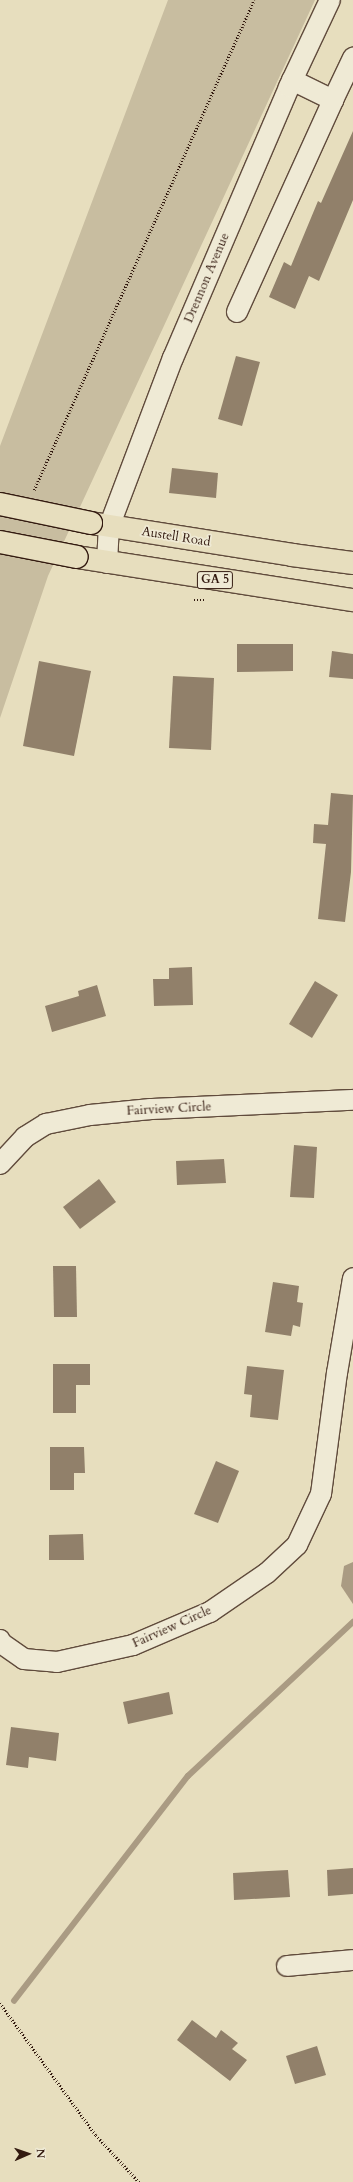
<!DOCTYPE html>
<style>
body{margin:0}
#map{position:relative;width:353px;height:2182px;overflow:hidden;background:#e7debe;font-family:Cardo,serif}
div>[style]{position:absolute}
.green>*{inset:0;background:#c8bda0}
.water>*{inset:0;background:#aa9b83}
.stream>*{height:5.5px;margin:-2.75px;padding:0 2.75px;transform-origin:2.75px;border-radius:2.75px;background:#aa9b83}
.building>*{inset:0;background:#91806a}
.path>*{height:2.5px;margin-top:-1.25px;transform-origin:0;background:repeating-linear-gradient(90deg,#331a10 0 1px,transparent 0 3px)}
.roads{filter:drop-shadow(1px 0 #604b3c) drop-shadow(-1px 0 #604b3c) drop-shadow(0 1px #604b3c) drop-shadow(0 -1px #604b3c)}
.minor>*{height:20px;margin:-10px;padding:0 10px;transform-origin:10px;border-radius:10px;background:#efead5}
.major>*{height:22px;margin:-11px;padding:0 11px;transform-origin:11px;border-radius:11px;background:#e7debe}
.bridges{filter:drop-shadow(1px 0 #331a10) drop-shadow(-1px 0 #331a10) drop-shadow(0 1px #331a10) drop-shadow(0 -1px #331a10)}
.major-bridge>*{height:22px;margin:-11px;padding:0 11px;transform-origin:11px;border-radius:11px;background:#e7debe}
span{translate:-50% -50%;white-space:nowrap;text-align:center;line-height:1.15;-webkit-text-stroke:3.5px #efead5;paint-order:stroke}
.shield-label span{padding:1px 3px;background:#efead5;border:1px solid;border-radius:3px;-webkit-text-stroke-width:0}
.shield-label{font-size:12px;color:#331a10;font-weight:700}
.street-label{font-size:13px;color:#331a10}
.north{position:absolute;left:8px;top:2134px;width:40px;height:40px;-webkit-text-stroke:3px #efead5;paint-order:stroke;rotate:88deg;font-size:11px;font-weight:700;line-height:16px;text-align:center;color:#331a10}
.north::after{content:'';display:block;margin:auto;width:14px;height:18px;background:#331a10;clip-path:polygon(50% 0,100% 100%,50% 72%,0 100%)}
</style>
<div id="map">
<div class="green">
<div style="clip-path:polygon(168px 0,315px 0,48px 576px,0 718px,0 446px)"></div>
</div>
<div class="water">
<div style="clip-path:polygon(353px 1562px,353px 1604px,341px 1586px,344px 1566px)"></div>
</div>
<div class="stream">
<div style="left:14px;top:2001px;width:284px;rotate:-52.3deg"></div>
<div style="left:188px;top:1776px;width:226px;rotate:-43deg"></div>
</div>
<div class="building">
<div style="clip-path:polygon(353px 131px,353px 200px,319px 281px,309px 276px,295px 309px,269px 297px,284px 262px,291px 266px,318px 201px,321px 203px)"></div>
<div style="clip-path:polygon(236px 356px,260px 362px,242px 426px,218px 419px)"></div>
<div style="clip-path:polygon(172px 468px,218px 473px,216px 498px,169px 493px)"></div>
<div style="clip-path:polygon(237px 644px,293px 644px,293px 671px,237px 672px)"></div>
<div style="clip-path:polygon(332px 651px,353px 654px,353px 679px,329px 677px)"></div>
<div style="clip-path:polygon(39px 661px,91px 671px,74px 756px,23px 746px)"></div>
<div style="clip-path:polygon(173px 676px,214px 678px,211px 750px,169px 748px)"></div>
<div style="clip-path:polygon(331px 793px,353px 795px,351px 872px,345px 922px,318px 919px,326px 844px,313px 843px,314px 824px,328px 825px)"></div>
<div style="clip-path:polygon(192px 967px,193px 1005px,154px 1006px,153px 979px,169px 979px,169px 968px)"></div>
<div style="clip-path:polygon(315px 981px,338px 995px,312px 1038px,289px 1024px)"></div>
<div style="clip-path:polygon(97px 985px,106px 1016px,52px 1032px,45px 1006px,79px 996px,78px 991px)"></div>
<div style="clip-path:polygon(294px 1145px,317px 1147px,314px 1198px,290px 1197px)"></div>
<div style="clip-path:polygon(224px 1159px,226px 1183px,177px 1185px,176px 1161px)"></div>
<div style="clip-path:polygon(99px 1179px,116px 1202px,80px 1229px,63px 1207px)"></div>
<div style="clip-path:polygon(53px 1266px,76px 1266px,77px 1317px,54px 1317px)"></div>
<div style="clip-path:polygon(273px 1282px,299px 1286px,297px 1302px,303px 1303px,300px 1327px,293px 1325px,291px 1336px,265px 1332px)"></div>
<div style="clip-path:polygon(53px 1364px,90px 1364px,90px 1385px,76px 1385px,76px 1413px,53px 1413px)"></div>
<div style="clip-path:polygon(247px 1366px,284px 1370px,278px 1420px,250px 1417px,252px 1395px,244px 1394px)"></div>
<div style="clip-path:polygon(50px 1447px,84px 1447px,85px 1473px,74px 1473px,74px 1490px,50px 1490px)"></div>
<div style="clip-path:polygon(216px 1461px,239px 1471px,218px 1523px,194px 1514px)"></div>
<div style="clip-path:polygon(83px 1534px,84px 1560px,49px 1560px,49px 1535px)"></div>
<div style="clip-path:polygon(169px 1692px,173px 1714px,128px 1724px,123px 1702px)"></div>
<div style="clip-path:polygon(11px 1727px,59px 1733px,56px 1761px,29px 1757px,28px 1768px,6px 1765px)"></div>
<div style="clip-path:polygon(353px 1868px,353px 1894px,328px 1896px,327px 1870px)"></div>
<div style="clip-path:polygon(288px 1870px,290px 1897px,234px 1900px,233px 1873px)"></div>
<div style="clip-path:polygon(192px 2020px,216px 2038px,221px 2030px,238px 2043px,232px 2049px,247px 2060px,230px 2081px,177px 2040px)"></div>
<div style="clip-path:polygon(317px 2046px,326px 2075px,295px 2084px,286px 2056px)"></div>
</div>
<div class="path">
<div style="left:34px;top:490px;width:537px;rotate:-65.82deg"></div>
<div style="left:194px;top:600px;width:10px"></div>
<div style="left:0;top:2003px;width:163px;rotate:54deg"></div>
<div style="left:96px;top:2135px;width:64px;rotate:47.5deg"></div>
</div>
<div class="roads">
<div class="minor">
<div style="left:292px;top:80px;width:46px;rotate:26deg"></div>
<div style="left:333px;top:100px;width:47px;rotate:-64.5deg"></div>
<div style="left:237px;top:312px;width:233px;rotate:-65.6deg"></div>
<div style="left:107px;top:563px;width:36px;rotate:-87deg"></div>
<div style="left:109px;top:527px;width:181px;rotate:-69.3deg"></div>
<div style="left:173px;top:358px;width:295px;rotate:-66.8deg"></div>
<div style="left:289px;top:87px;width:96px;rotate:-64.8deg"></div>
<div style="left:0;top:1164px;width:37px;rotate:-47deg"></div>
<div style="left:25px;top:1137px;width:25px;rotate:-32deg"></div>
<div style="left:46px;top:1124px;width:45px;rotate:-11.6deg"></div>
<div style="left:90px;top:1115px;width:61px;rotate:-5.6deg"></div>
<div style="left:151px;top:1109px;width:202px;rotate:-2.6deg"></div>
<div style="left:0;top:1640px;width:3px;rotate:72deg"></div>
<div style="left:1px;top:1643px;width:28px;rotate:35deg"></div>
<div style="left:24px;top:1659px;width:33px;rotate:5deg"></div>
<div style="left:57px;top:1662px;width:78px;rotate:-12.6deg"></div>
<div style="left:133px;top:1645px;width:84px;rotate:-23.2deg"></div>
<div style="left:210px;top:1612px;width:69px;rotate:-34.4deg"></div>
<div style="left:267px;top:1573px;width:41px;rotate:-43deg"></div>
<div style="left:297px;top:1545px;width:56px;rotate:-64.8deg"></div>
<div style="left:321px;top:1494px;width:122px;rotate:-82.5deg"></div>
<div style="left:337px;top:1373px;width:96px;rotate:-80.4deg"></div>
<div style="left:287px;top:1966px;width:66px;rotate:-5.2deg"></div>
</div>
<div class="major">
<div style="left:91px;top:523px;width:204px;rotate:9deg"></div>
<div style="left:292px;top:555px;width:62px;rotate:7.5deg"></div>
<div style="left:77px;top:557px;width:279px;rotate:8.9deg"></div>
</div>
</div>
<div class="bridges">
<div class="major-bridge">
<div style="left:0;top:504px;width:93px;rotate:11.8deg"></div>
<div style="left:0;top:542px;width:78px;rotate:11deg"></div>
</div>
</div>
<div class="shield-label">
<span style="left:215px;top:580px">GA 5</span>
</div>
<div class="street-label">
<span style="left:207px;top:278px;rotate:-67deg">Drennon Avenue</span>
<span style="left:176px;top:537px;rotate:9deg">Austell Road</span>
<span style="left:169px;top:1109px;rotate:-3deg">Fairview Circle</span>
<span style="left:172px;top:1627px;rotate:-24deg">Fairview Circle</span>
</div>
<div class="north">N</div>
</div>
